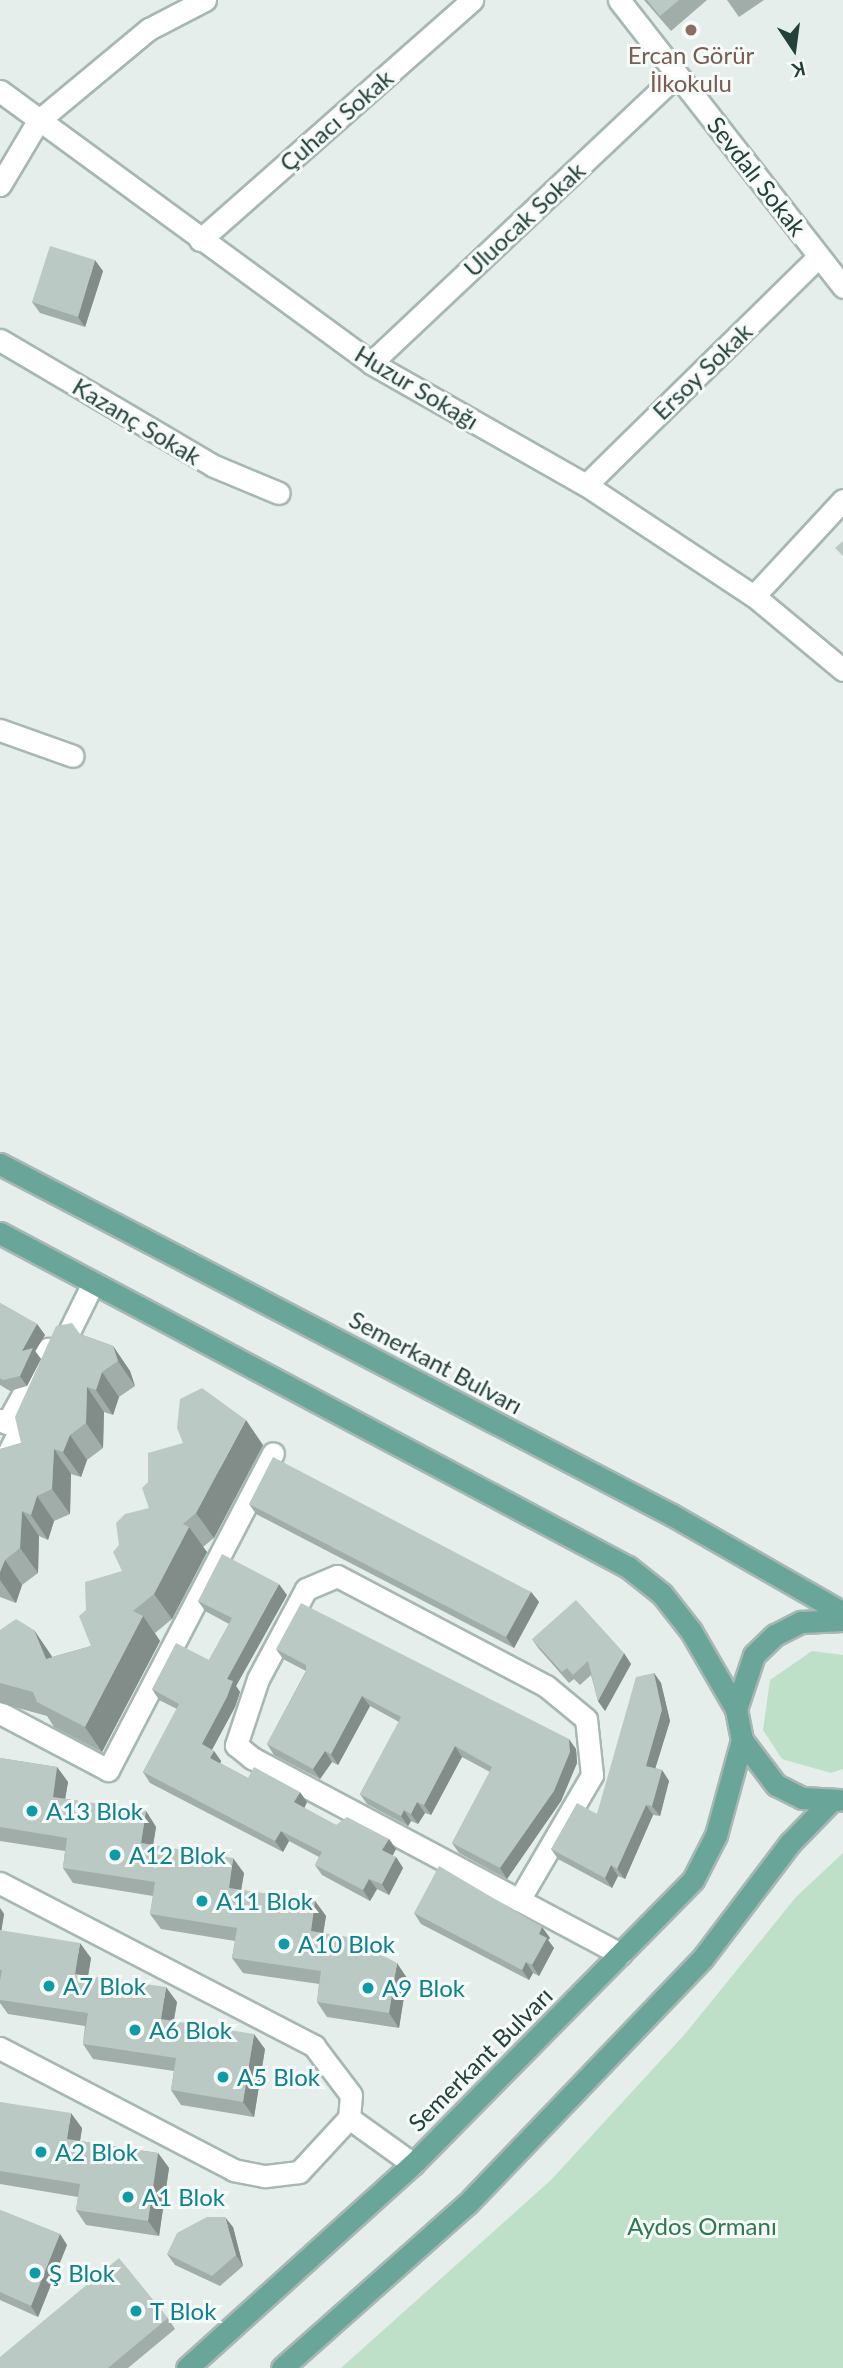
<!DOCTYPE html>
<meta charset="utf-8">
<style>
body{margin:0}
#map{position:relative;width:843px;height:2368px;overflow:hidden;background:#e5eeeb;font-family:Lato,sans-serif}
div>[style]{position:absolute}
.green>*{inset:0;background:#bee0c9}
.roads{filter:drop-shadow(2px 0 #a7b7b3) drop-shadow(-2px 0 #a7b7b3) drop-shadow(0 2px #a7b7b3) drop-shadow(0 -2px #a7b7b3)}
.minor>*{height:21px;margin:-10.5px;padding:0 10.5px;transform-origin:10.5px;border-radius:10.5px;background:#fff}
.major>*{height:21px;margin:-10.5px;padding:0 10.5px;transform-origin:10.5px;border-radius:10.5px;background:#69a598}
.wall>*{inset:0;background:#a0ada9}
.shaded-wall>*{inset:0;background:#828d89}
.building>*{inset:0;background:#bac9c4}
.dots>*{width:19px;height:19px;translate:-50% -50%;box-sizing:border-box;border:4px solid #f6faf8;border-radius:50%}
span{translate:-50% -50%;white-space:nowrap;text-align:center;line-height:1.15;-webkit-text-stroke:6px #f6faf8;paint-order:stroke}
.education-label{font-size:24px;color:#785e54}
.street-label{font-size:24px;color:#23413b}
.culture-label{font-size:24px;color:#0d838f}
.left{translate:0 -50%;text-align:left}
.park-label{font-size:24px;color:#2c794e}
.north{position:absolute;left:759px;top:14px;width:70px;height:70px;-webkit-text-stroke:5px #f6faf8;paint-order:stroke;rotate:167deg;font-size:19px;font-weight:700;line-height:28px;text-align:center;color:#23413b}
.north::after{content:'';display:block;margin:auto;width:24px;height:32px;background:#23413b;clip-path:polygon(50% 0,100% 100%,50% 72%,0 100%)}
</style>
<div id="map">
<div class="green">
<div style="clip-path:polygon(812px 1651px,843px 1655px,843px 1769px,831px 1773px,782px 1759px,763px 1730px,770px 1680px)"></div>
<div style="clip-path:polygon(843px 1853px,843px 2368px,341px 2368px,551px 2180px,685px 2034px,796px 1897px)"></div>
</div>
<div class="roads">
<div class="minor">
<div style="left:619px;top:0;width:364px;rotate:52deg"></div>
<div style="left:0;top:91px;width:460px;rotate:36.2deg"></div>
<div style="left:371px;top:363px;width:247px;rotate:29.6deg"></div>
<div style="left:586px;top:485px;width:201px;rotate:33.5deg"></div>
<div style="left:754px;top:596px;width:116px;rotate:39.7deg"></div>
<div style="left:0;top:185px;width:74px;rotate:-59.3deg"></div>
<div style="left:38px;top:121px;width:144px;rotate:-39.7deg"></div>
<div style="left:149px;top:29px;width:63px;rotate:-27.4deg"></div>
<div style="left:200px;top:240px;width:363px;rotate:-41.4deg"></div>
<div style="left:0;top:340px;width:248px;rotate:30.5deg"></div>
<div style="left:214px;top:466px;width:70px;rotate:22.6deg"></div>
<div style="left:371px;top:363px;width:420px;rotate:-43.3deg"></div>
<div style="left:586px;top:485px;width:325px;rotate:-44.5deg"></div>
<div style="left:754px;top:596px;width:131px;rotate:-47.2deg"></div>
<div style="left:0;top:730px;width:77px;rotate:19.6deg"></div>
<div style="left:60px;top:1350px;width:75px;rotate:-63.8deg"></div>
<div style="left:0;top:1420px;width:8px;rotate:23deg"></div>
<div style="left:7px;top:1423px;width:85px;rotate:-61deg"></div>
<div style="left:0;top:1470px;width:70px;rotate:-63.8deg"></div>
<div style="left:0;top:1713px;width:122px;rotate:27.8deg"></div>
<div style="left:108px;top:1770px;width:357px;rotate:-62.5deg"></div>
<div style="left:0;top:1883px;width:354px;rotate:27.4deg"></div>
<div style="left:314px;top:2046px;width:61px;rotate:52.9deg"></div>
<div style="left:351px;top:2095px;width:23px;rotate:95deg"></div>
<div style="left:349px;top:2118px;width:74px;rotate:132.8deg"></div>
<div style="left:299px;top:2172px;width:35px;rotate:173deg"></div>
<div style="left:264px;top:2176px;width:31px;rotate:-169deg"></div>
<div style="left:234px;top:2170px;width:264px;rotate:-152.5deg"></div>
<div style="left:519px;top:1900px;width:145px;rotate:-59.7deg"></div>
<div style="left:592px;top:1775px;width:56px;rotate:-96.1deg"></div>
<div style="left:586px;top:1719px;width:52px;rotate:-140.5deg"></div>
<div style="left:546px;top:1686px;width:236px;rotate:-152.2deg"></div>
<div style="left:337px;top:1576px;width:34px;rotate:157deg"></div>
<div style="left:306px;top:1589px;width:102px;rotate:118.1deg"></div>
<div style="left:258px;top:1679px;width:70px;rotate:108.4deg"></div>
<div style="left:236px;top:1745px;width:21px;rotate:39deg"></div>
<div style="left:252px;top:1758px;width:302px;rotate:28deg"></div>
<div style="left:519px;top:1900px;width:115px;rotate:28.1deg"></div>
<div style="left:349px;top:2118px;width:79px;rotate:35.7deg"></div>
</div>
<div class="major">
<div style="left:0;top:1164px;width:758px;rotate:27.58deg"></div>
<div style="left:672px;top:1515px;width:197px;rotate:29.8deg"></div>
<div style="left:0;top:1233px;width:711px;rotate:28.01deg"></div>
<div style="left:628px;top:1567px;width:43px;rotate:38.5deg"></div>
<div style="left:662px;top:1594px;width:47px;rotate:51.9deg"></div>
<div style="left:691px;top:1631px;width:90px;rotate:60deg"></div>
<div style="left:839px;top:1800px;width:37px;rotate:-177deg"></div>
<div style="left:802px;top:1798px;width:29px;rotate:-153deg"></div>
<div style="left:776px;top:1785px;width:56px;rotate:-127.1deg"></div>
<div style="left:742px;top:1740px;width:32px;rotate:-101deg"></div>
<div style="left:736px;top:1709px;width:57px;rotate:-71.6deg"></div>
<div style="left:754px;top:1655px;width:29px;rotate:-44deg"></div>
<div style="left:775px;top:1635px;width:29px;rotate:-27deg"></div>
<div style="left:801px;top:1622px;width:42px;rotate:-2.7deg"></div>
<div style="left:187px;top:2368px;width:304px;rotate:-42.1deg"></div>
<div style="left:413px;top:2164px;width:399px;rotate:-45.4deg"></div>
<div style="left:693px;top:1880px;width:51px;rotate:-62.9deg"></div>
<div style="left:716px;top:1835px;width:98px;rotate:-74.7deg"></div>
<div style="left:282px;top:2368px;width:247px;rotate:-41.6deg"></div>
<div style="left:467px;top:2204px;width:339px;rotate:-46.2deg"></div>
<div style="left:702px;top:1959px;width:146px;rotate:-52.8deg"></div>
<div style="left:790px;top:1843px;width:59px;rotate:-45.7deg"></div>
</div>
</div>
<div class="wall">
<div style="clip-path:polygon(644px 0,707px 0,671px 31px)"></div>
<div style="clip-path:polygon(727px 0,764px 0,739px 17px)"></div>
<div style="clip-path:polygon(103px 271px,85px 327px,40px 313px,32px 302px)"></div>
<div style="clip-path:polygon(0 1303px,37px 1324px,45px 1335px,35px 1351px,41px 1359px,27px 1386px,10px 1391px,0 1385px)"></div>
<div style="clip-path:polygon(80px 1334px,113px 1346px,130px 1371px,135px 1386px,119px 1397px,113px 1415px,104px 1412px,103px 1448px,87px 1460px,81px 1477px,71px 1474px,70px 1514px,54px 1521px,48px 1540px,39px 1536px,38px 1573px,22px 1585px,16px 1603px,0 1597px,0 1449px,21px 1443px)"></div>
<div style="clip-path:polygon(263px 1445px,214px 1538px,203px 1547px,207px 1552px,172px 1619px,155px 1633px,160px 1641px,102px 1752px,54px 1727px,47px 1716px,0 1703px,0 1630px,34px 1630px,52px 1657px,91px 1646px,122px 1571px,119px 1545px,149px 1508px)"></div>
<div style="clip-path:polygon(249px 1504px,531px 1592px,539px 1602px,514px 1648px,256px 1514px)"></div>
<div style="clip-path:polygon(287px 1595px,236px 1686px,240px 1692px,235px 1707px,212px 1750px,214px 1751px,221px 1761px,220px 1763px,248px 1778px,307px 1802px,304px 1808px,336px 1825px,389px 1839px,396px 1849px,392px 1856px,396px 1857px,403px 1868px,389px 1895px,377px 1889px,370px 1901px,322px 1875px,315px 1865px,319px 1857px,289px 1841px,283px 1852px,150px 1783px,143px 1772px,177px 1709px,159px 1700px,152px 1689px,209px 1660px,229px 1624px,205px 1611px,198px 1601px)"></div>
<div style="clip-path:polygon(532px 1639px,631px 1664px,605px 1711px,598px 1701px,591px 1675px,580px 1685px,574px 1679px,569px 1683px,539px 1649px)"></div>
<div style="clip-path:polygon(276px 1649px,576px 1749px,577px 1763px,561px 1801px,507px 1879px,459px 1853px,452px 1843px,490px 1772px,462px 1757px,431px 1815px,425px 1813px,418px 1824px,411px 1821px,408px 1826px,367px 1804px,360px 1794px,399px 1722px,370px 1706px,338px 1765px,332px 1762px,320px 1779px,274px 1755px,267px 1744px,306px 1671px,283px 1659px)"></div>
<div style="clip-path:polygon(654px 1673px,661px 1683px,670px 1721px,655px 1768px,662px 1770px,669px 1781px,660px 1816px,653px 1815px,625px 1879px,618px 1876px,612px 1888px,558px 1859px,551px 1849px,597px 1814px)"></div>
<div style="clip-path:polygon(0 1758px,57px 1767px,68px 1782px,65px 1799px,146px 1811px,156px 1827px,153px 1845px,244px 1873px,241px 1890px,315px 1901px,326px 1916px,323px 1933px,407px 1978px,399px 2028px,327px 2017px,317px 2002px,319px 1984px,243px 1973px,232px 1958px,235px 1941px,161px 1929px,150px 1914px,153px 1896px,73px 1883px,63px 1868px,65px 1851px,0 1841px)"></div>
<div style="clip-path:polygon(0 1908px,4px 1914px,1px 1931px,91px 1958px,88px 1975px,177px 2002px,174px 2021px,265px 2049px,254px 2117px,181px 2105px,171px 2090px,174px 2071px,93px 2059px,83px 2044px,85px 2026px,8px 2014px,0 2003px)"></div>
<div style="clip-path:polygon(414px 1913px,542px 1927px,550px 1938px,548px 1940px,554px 1948px,539px 1976px,533px 1973px,529px 1980px,421px 1924px)"></div>
<div style="clip-path:polygon(0 2102px,82px 2128px,80px 2141px,158px 2153px,169px 2168px,159px 2236px,86px 2225px,76px 2210px,78px 2197px,0 2184px)"></div>
<div style="clip-path:polygon(0 2210px,60px 2234px,67px 2245px,38px 2317px,0 2300px)"></div>
<div style="clip-path:polygon(233px 2227px,243px 2266px,220px 2286px,175px 2265px,167px 2254px)"></div>
<div style="clip-path:polygon(168px 2318px,175px 2329px,128px 2368px,0 2368px)"></div>
</div>
<div class="shaded-wall">
<div style="clip-path:polygon(95px 260px,103px 271px,85px 327px,78px 317px)"></div>
<div style="clip-path:polygon(37px 1324px,45px 1335px,35px 1351px,41px 1359px,27px 1386px,20px 1376px,22px 1351px)"></div>
<div style="clip-path:polygon(113px 1346px,130px 1371px,135px 1386px,118px 1361px)"></div>
<div style="clip-path:polygon(102px 1372px,119px 1397px,113px 1415px,96px 1390px)"></div>
<div style="clip-path:polygon(87px 1387px,104px 1412px,103px 1448px,86px 1423px)"></div>
<div style="clip-path:polygon(246px 1420px,263px 1445px,214px 1538px,196px 1513px)"></div>
<div style="clip-path:polygon(70px 1435px,87px 1460px,81px 1477px,63px 1452px)"></div>
<div style="clip-path:polygon(54px 1449px,71px 1474px,70px 1514px,52px 1489px)"></div>
<div style="clip-path:polygon(37px 1496px,54px 1521px,48px 1540px,31px 1515px)"></div>
<div style="clip-path:polygon(22px 1511px,39px 1536px,38px 1573px,20px 1548px)"></div>
<div style="clip-path:polygon(189px 1527px,207px 1552px,172px 1619px,154px 1594px)"></div>
<div style="clip-path:polygon(5px 1560px,22px 1585px,16px 1603px,0 1580px,0 1572px)"></div>
<div style="clip-path:polygon(279px 1584px,287px 1595px,236px 1686px,240px 1692px,235px 1707px,209px 1755px,202px 1744px,227px 1679px)"></div>
<div style="clip-path:polygon(531px 1592px,539px 1602px,514px 1648px,506px 1637px)"></div>
<div style="clip-path:polygon(143px 1616px,160px 1641px,102px 1752px,85px 1727px)"></div>
<div style="clip-path:polygon(34px 1630px,51px 1655px,64px 1684px,46px 1659px)"></div>
<div style="clip-path:polygon(624px 1653px,631px 1664px,605px 1711px,598px 1701px)"></div>
<div style="clip-path:polygon(654px 1673px,661px 1683px,670px 1721px,653px 1776px,646px 1766px)"></div>
<div style="clip-path:polygon(362px 1696px,370px 1706px,338px 1765px,331px 1754px)"></div>
<div style="clip-path:polygon(569px 1739px,576px 1749px,577px 1763px,561px 1801px,507px 1879px,500px 1868px)"></div>
<div style="clip-path:polygon(455px 1746px,462px 1757px,431px 1815px,424px 1805px)"></div>
<div style="clip-path:polygon(214px 1751px,221px 1761px,218px 1768px,210px 1758px)"></div>
<div style="clip-path:polygon(325px 1751px,332px 1762px,320px 1779px,313px 1769px)"></div>
<div style="clip-path:polygon(57px 1767px,68px 1782px,63px 1812px,53px 1797px)"></div>
<div style="clip-path:polygon(662px 1770px,669px 1781px,660px 1816px,652px 1806px)"></div>
<div style="clip-path:polygon(300px 1792px,307px 1802px,302px 1813px,294px 1802px)"></div>
<div style="clip-path:polygon(417px 1802px,425px 1813px,418px 1824px,411px 1814px)"></div>
<div style="clip-path:polygon(646px 1805px,653px 1815px,625px 1879px,617px 1869px)"></div>
<div style="clip-path:polygon(404px 1810px,411px 1821px,408px 1826px,401px 1816px)"></div>
<div style="clip-path:polygon(146px 1811px,156px 1827px,151px 1858px,141px 1843px)"></div>
<div style="clip-path:polygon(281px 1831px,289px 1841px,283px 1852px,275px 1841px)"></div>
<div style="clip-path:polygon(389px 1839px,396px 1849px,390px 1861px,382px 1850px)"></div>
<div style="clip-path:polygon(396px 1857px,403px 1868px,389px 1895px,382px 1884px)"></div>
<div style="clip-path:polygon(233px 1858px,244px 1873px,239px 1903px,229px 1888px)"></div>
<div style="clip-path:polygon(611px 1865px,618px 1876px,612px 1888px,605px 1878px)"></div>
<div style="clip-path:polygon(369px 1879px,377px 1889px,370px 1901px,363px 1890px)"></div>
<div style="clip-path:polygon(315px 1901px,326px 1916px,321px 1947px,311px 1931px)"></div>
<div style="clip-path:polygon(0 1908px,4px 1914px,0 1940px)"></div>
<div style="clip-path:polygon(542px 1927px,550px 1938px,548px 1940px,554px 1948px,539px 1976px,532px 1965px,539px 1934px)"></div>
<div style="clip-path:polygon(80px 1943px,91px 1958px,86px 1989px,75px 1974px)"></div>
<div style="clip-path:polygon(526px 1962px,533px 1973px,529px 1980px,522px 1970px)"></div>
<div style="clip-path:polygon(397px 1963px,407px 1978px,399px 2028px,389px 2013px)"></div>
<div style="clip-path:polygon(166px 1987px,177px 2002px,171px 2034px,161px 2019px)"></div>
<div style="clip-path:polygon(254px 2034px,265px 2049px,254px 2117px,243px 2102px)"></div>
<div style="clip-path:polygon(71px 2113px,82px 2128px,78px 2154px,67px 2139px)"></div>
<div style="clip-path:polygon(158px 2153px,169px 2168px,159px 2236px,148px 2221px)"></div>
<div style="clip-path:polygon(225px 2217px,233px 2227px,243px 2266px,236px 2255px)"></div>
<div style="clip-path:polygon(60px 2234px,67px 2245px,38px 2317px,31px 2306px)"></div>
</div>
<div class="building">
<div style="clip-path:polygon(647px 0,679px 0,660px 16px)"></div>
<div style="clip-path:polygon(50px 246px,95px 260px,78px 317px,32px 302px)"></div>
<div style="clip-path:polygon(843px 541px,843px 556px,835px 548px)"></div>
<div style="clip-path:polygon(0 1303px,37px 1324px,22px 1351px,33px 1348px,20px 1376px,3px 1380px,0 1378px)"></div>
<div style="clip-path:polygon(72px 1323px,80px 1334px,113px 1346px,118px 1361px,102px 1372px,96px 1390px,87px 1387px,86px 1423px,70px 1435px,63px 1452px,54px 1449px,52px 1489px,37px 1496px,31px 1515px,22px 1511px,20px 1548px,5px 1560px,0 1572px,0 1449px,21px 1443px,15px 1417px,56px 1326px)"></div>
<div style="clip-path:polygon(202px 1388px,246px 1420px,196px 1513px,183px 1524px,189px 1527px,154px 1594px,133px 1611px,143px 1616px,85px 1727px,37px 1702px,33px 1692px,0 1683px,0 1630px,16px 1619px,34px 1630px,46px 1659px,91px 1646px,79px 1616px,86px 1610px,85px 1582px,122px 1571px,113px 1552px,119px 1545px,116px 1523px,125px 1514px,149px 1508px,142px 1488px,148px 1482px,148px 1453px,183px 1443px,177px 1428px,180px 1399px)"></div>
<div style="clip-path:polygon(273px 1457px,531px 1592px,506px 1637px,249px 1504px)"></div>
<div style="clip-path:polygon(222px 1554px,279px 1584px,227px 1679px,233px 1681px,227px 1697px,202px 1744px,214px 1751px,210px 1758px,248px 1778px,254px 1767px,300px 1792px,294px 1802px,336px 1825px,347px 1817px,389px 1839px,382px 1850px,396px 1857px,382px 1884px,369px 1879px,363px 1890px,315px 1865px,322px 1852px,281px 1831px,275px 1841px,143px 1772px,179px 1704px,152px 1689px,176px 1643px,209px 1660px,232px 1618px,198px 1601px)"></div>
<div style="clip-path:polygon(576px 1600px,624px 1653px,598px 1701px,588px 1661px,573px 1675px,567px 1668px,562px 1672px,532px 1639px)"></div>
<div style="clip-path:polygon(301px 1603px,569px 1739px,570px 1752px,554px 1791px,500px 1868px,452px 1843px,492px 1767px,455px 1746px,424px 1805px,417px 1802px,411px 1814px,404px 1810px,401px 1816px,360px 1794px,401px 1717px,362px 1696px,331px 1754px,325px 1751px,313px 1769px,267px 1744px,306px 1672px,306px 1665px,276px 1649px)"></div>
<div style="clip-path:polygon(654px 1673px,662px 1710px,646px 1766px,662px 1770px,652px 1806px,646px 1805px,617px 1869px,611px 1865px,605px 1878px,551px 1849px,577px 1803px,597px 1814px,636px 1677px)"></div>
<div style="clip-path:polygon(0 1758px,57px 1767px,53px 1797px,146px 1811px,141px 1843px,233px 1858px,229px 1888px,315px 1901px,311px 1931px,348px 1937px,397px 1963px,389px 2013px,317px 2002px,321px 1971px,232px 1958px,237px 1928px,150px 1914px,155px 1882px,63px 1868px,67px 1838px,0 1827px)"></div>
<div style="clip-path:polygon(439px 1866px,542px 1927px,539px 1934px,547px 1938px,532px 1965px,526px 1962px,522px 1970px,414px 1913px)"></div>
<div style="clip-path:polygon(0 1930px,80px 1943px,75px 1974px,166px 1987px,161px 2019px,254px 2034px,243px 2102px,171px 2090px,176px 2058px,83px 2044px,88px 2013px,0 2000px,0 1981px,2px 1970px,0 1970px)"></div>
<div style="clip-path:polygon(0 2102px,71px 2113px,67px 2139px,158px 2153px,148px 2221px,76px 2210px,80px 2184px,0 2171px)"></div>
<div style="clip-path:polygon(0 2210px,60px 2234px,31px 2306px,0 2292px)"></div>
<div style="clip-path:polygon(207px 2217px,225px 2217px,236px 2255px,212px 2276px,167px 2254px,177px 2233px)"></div>
<div style="clip-path:polygon(119px 2258px,168px 2318px,108px 2368px,0 2368px,0 2357px)"></div>
</div>
<div class="dots">
<div style="left:691px;top:30px;background:#8d6e63"></div>
<div style="left:32px;top:1811px;background:#0f9aa8"></div>
<div style="left:115px;top:1855px;background:#0f9aa8"></div>
<div style="left:202px;top:1901px;background:#0f9aa8"></div>
<div style="left:284px;top:1944px;background:#0f9aa8"></div>
<div style="left:49px;top:1986px;background:#0f9aa8"></div>
<div style="left:368px;top:1988px;background:#0f9aa8"></div>
<div style="left:135px;top:2030px;background:#0f9aa8"></div>
<div style="left:223px;top:2077px;background:#0f9aa8"></div>
<div style="left:41px;top:2152px;background:#0f9aa8"></div>
<div style="left:128px;top:2197px;background:#0f9aa8"></div>
<div style="left:35px;top:2273px;background:#0f9aa8"></div>
<div style="left:136px;top:2311px;background:#0f9aa8"></div>
</div>
<div class="education-label">
<span style="left:691px;top:69px">Ercan Görür<br>İlkokulu</span>
</div>
<div class="street-label">
<span style="left:336px;top:120px;rotate:-41deg">Çuhacı Sokak</span>
<span style="left:757px;top:176px;rotate:52deg">Sevdalı Sokak</span>
<span style="left:524px;top:219px;rotate:-43deg">Uluocak Sokak</span>
<span style="left:702px;top:371px;rotate:-44deg">Ersoy Sokak</span>
<span style="left:417px;top:387px;rotate:31deg">Huzur Sokağı</span>
<span style="left:137px;top:421px;rotate:31deg">Kazanç Sokak</span>
<span style="left:436px;top:1362px;rotate:28deg">Semerkant Bulvarı</span>
<span style="left:480px;top:2059px;rotate:-45deg">Semerkant Bulvarı</span>
</div>
<div class="culture-label">
<span class="left" style="left:46px;top:1811px">A13 Blok</span>
<span class="left" style="left:129px;top:1855px">A12 Blok</span>
<span class="left" style="left:216px;top:1901px">A11 Blok</span>
<span class="left" style="left:298px;top:1944px">A10 Blok</span>
<span class="left" style="left:63px;top:1986px">A7 Blok</span>
<span class="left" style="left:382px;top:1988px">A9 Blok</span>
<span class="left" style="left:149px;top:2030px">A6 Blok</span>
<span class="left" style="left:237px;top:2077px">A5 Blok</span>
<span class="left" style="left:55px;top:2152px">A2 Blok</span>
<span class="left" style="left:142px;top:2197px">A1 Blok</span>
<span class="left" style="left:49px;top:2273px">Ş Blok</span>
<span class="left" style="left:150px;top:2311px">T Blok</span>
</div>
<div class="park-label">
<span style="left:702px;top:2226px">Aydos Ormanı</span>
</div>
<div class="north">K</div>
</div>
